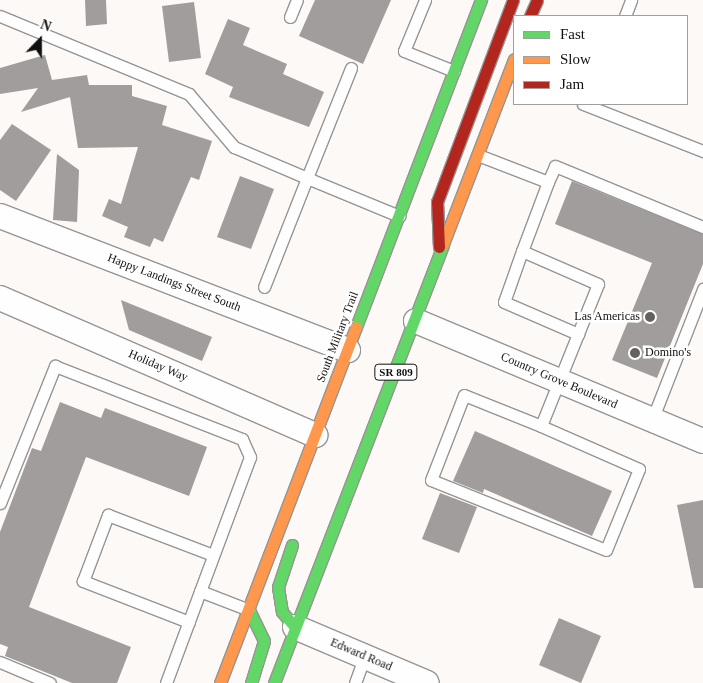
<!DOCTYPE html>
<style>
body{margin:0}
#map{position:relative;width:703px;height:683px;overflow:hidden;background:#fcf9f7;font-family:Georgia,serif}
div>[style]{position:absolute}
.building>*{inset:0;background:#a09d9c}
.roads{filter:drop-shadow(1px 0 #969594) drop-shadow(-1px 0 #969594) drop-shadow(0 1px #969594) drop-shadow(0 -1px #969594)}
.lane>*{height:11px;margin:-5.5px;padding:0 5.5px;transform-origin:5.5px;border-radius:5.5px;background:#fffefe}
.street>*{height:24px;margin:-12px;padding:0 12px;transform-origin:12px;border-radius:12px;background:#fffefe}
.fast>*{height:11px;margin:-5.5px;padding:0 5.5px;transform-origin:5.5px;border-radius:5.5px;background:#63d668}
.slow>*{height:11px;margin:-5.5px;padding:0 5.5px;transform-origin:5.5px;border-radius:5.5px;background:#ff974d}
.jam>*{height:11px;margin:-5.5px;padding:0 5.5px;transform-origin:5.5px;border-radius:5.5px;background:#b3261e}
.dots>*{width:14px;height:14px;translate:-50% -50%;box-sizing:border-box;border:2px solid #fff;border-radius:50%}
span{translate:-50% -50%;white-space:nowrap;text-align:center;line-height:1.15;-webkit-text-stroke:5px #fff;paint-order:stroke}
.shield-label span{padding:1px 4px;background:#fff;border:1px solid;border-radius:4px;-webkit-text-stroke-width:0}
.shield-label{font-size:11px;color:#101010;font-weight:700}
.street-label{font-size:12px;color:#101010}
.poi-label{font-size:12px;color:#101010}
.right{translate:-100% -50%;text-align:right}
.left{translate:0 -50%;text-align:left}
.legend{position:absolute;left:513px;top:15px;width:175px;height:90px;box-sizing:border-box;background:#fff;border:1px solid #9f9f9f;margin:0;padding:6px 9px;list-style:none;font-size:15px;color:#101010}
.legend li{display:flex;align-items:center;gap:10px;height:25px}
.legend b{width:25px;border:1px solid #9f9f9f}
.north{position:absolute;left:15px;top:15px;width:50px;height:50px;-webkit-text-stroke:4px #fff;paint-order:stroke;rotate:22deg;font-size:14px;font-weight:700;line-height:20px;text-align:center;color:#101010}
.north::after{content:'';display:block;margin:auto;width:18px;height:22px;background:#101010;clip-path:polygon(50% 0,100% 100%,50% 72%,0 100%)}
</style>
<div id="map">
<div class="building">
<div style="clip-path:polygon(85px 0,106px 0,107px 24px,86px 26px)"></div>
<div style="clip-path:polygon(315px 0,391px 0,363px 64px,299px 36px)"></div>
<div style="clip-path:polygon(194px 2px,201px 58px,169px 62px,162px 6px)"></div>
<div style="clip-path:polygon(228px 19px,250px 28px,243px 45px,287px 64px,283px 74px,324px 92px,309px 127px,229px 97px,233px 87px,205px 74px)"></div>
<div style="clip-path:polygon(45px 55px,52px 80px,87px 75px,89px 85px,132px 85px,132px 96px,167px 106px,162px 125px,212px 141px,199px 180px,191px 177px,163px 242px,154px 238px,150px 247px,124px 237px,128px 227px,102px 216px,109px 199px,121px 204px,138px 147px,78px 148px,70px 97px,21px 112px,38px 88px,0 94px,0 68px)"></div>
<div style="clip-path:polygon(12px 124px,51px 150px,16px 201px,0 190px,0 140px)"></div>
<div style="clip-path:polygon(57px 154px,79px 170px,77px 222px,53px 220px)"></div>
<div style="clip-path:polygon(240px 176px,274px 189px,251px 249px,217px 237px)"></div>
<div style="clip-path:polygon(572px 181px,703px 234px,703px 264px,657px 378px,612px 360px,652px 263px,555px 224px)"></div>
<div style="clip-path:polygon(121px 300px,212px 337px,202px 361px,129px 330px)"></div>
<div style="clip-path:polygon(60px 402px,101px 418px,105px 408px,207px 447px,189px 496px,86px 457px,29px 607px,131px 647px,117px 683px,72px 683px,5px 656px,8px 647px,0 644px,0 532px,32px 448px,41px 451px)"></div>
<div style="clip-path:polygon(475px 431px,612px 491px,592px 536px,484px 489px,483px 493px,453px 481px)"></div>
<div style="clip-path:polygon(440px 493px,477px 507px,459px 553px,422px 539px)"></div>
<div style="clip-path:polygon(703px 500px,703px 588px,694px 588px,677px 505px)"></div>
<div style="clip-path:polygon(559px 618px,601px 636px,581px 683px,539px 665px)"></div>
</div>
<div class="roads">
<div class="lane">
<div style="left:425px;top:0;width:55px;rotate:112.4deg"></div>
<div style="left:404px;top:51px;width:54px;rotate:21.8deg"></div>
<div style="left:0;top:16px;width:204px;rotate:22.4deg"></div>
<div style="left:189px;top:94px;width:70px;rotate:49.7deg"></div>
<div style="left:234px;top:147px;width:79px;rotate:23deg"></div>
<div style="left:307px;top:178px;width:117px;rotate:111.5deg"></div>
<div style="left:625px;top:16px;width:17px;rotate:-69deg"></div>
<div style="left:290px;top:17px;width:18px;rotate:-68deg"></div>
<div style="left:351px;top:68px;width:118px;rotate:111.8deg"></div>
<div style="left:307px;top:178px;width:100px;rotate:22.4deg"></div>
<div style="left:583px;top:104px;width:129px;rotate:21.4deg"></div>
<div style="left:478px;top:155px;width:75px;rotate:21.1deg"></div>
<div style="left:548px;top:182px;width:74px;rotate:110.6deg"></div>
<div style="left:522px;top:251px;width:83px;rotate:23.5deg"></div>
<div style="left:598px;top:284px;width:153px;rotate:111.9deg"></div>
<div style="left:541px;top:426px;width:107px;rotate:23.7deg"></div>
<div style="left:639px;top:469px;width:87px;rotate:112.2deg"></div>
<div style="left:606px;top:550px;width:188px;rotate:-158.2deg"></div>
<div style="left:431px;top:480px;width:91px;rotate:-68.8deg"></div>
<div style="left:464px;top:395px;width:83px;rotate:21.9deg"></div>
<div style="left:548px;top:182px;width:17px;rotate:-66deg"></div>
<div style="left:555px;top:166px;width:160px;rotate:22.4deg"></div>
<div style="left:522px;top:251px;width:54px;rotate:109.4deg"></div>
<div style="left:504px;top:302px;width:81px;rotate:23.4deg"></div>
<div style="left:652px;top:420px;width:141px;rotate:-68.7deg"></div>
<div style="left:0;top:503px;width:148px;rotate:-68.1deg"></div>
<div style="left:55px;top:366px;width:201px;rotate:21.3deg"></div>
<div style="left:242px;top:439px;width:20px;rotate:66deg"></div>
<div style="left:250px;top:457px;width:241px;rotate:110.4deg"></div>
<div style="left:200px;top:591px;width:53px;rotate:21.2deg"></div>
<div style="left:189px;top:622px;width:114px;rotate:-158.9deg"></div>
<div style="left:83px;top:581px;width:71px;rotate:-69.3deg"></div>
<div style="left:108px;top:515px;width:112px;rotate:20.9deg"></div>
<div style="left:0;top:662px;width:54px;rotate:22.8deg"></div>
<div style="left:355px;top:683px;width:29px;rotate:-70deg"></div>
</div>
<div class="street">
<div style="left:0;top:216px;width:373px;rotate:21.1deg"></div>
<div style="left:0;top:298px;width:344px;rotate:23.5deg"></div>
<div style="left:416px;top:321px;width:311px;rotate:22.7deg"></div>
<div style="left:295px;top:627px;width:143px;rotate:23deg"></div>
</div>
<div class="fast">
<div style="left:356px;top:327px;width:350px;rotate:-69.1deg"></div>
<div style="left:292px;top:545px;width:44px;rotate:108.4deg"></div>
<div style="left:278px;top:587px;width:25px;rotate:81deg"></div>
<div style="left:282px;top:612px;width:20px;rotate:49deg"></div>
<div style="left:249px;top:610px;width:34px;rotate:64deg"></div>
<div style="left:264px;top:641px;width:44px;rotate:107.2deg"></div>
<div style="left:274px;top:683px;width:470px;rotate:-68.9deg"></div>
</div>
<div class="slow">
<div style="left:443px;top:244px;width:198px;rotate:-69deg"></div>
<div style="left:220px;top:683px;width:381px;rotate:-69.1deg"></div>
</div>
<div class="jam">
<div style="left:530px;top:16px;width:17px;rotate:-66deg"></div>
<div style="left:439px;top:247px;width:45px;rotate:-92.5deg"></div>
<div style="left:437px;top:202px;width:216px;rotate:-69.4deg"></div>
</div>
</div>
<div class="dots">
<div style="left:650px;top:317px;background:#636261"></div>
<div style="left:635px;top:353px;background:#636261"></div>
</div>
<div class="shield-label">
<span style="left:396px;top:372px">SR 809</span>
</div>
<div class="street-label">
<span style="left:174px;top:283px;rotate:21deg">Happy Landings Street South</span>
<span style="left:338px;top:337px;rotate:-69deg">South Military Trail</span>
<span style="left:158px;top:366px;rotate:23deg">Holiday Way</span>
<span style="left:559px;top:381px;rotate:23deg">Country Grove Boulevard</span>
<span style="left:361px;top:655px;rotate:23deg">Edward Road</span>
</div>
<div class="poi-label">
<span class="right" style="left:640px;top:317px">Las Americas</span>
<span class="left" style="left:645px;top:353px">Domino's</span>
</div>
<ul class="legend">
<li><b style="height:6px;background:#63d668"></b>Fast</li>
<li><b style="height:6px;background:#ff974d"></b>Slow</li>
<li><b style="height:6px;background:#b3261e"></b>Jam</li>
</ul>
<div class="north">N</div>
</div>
